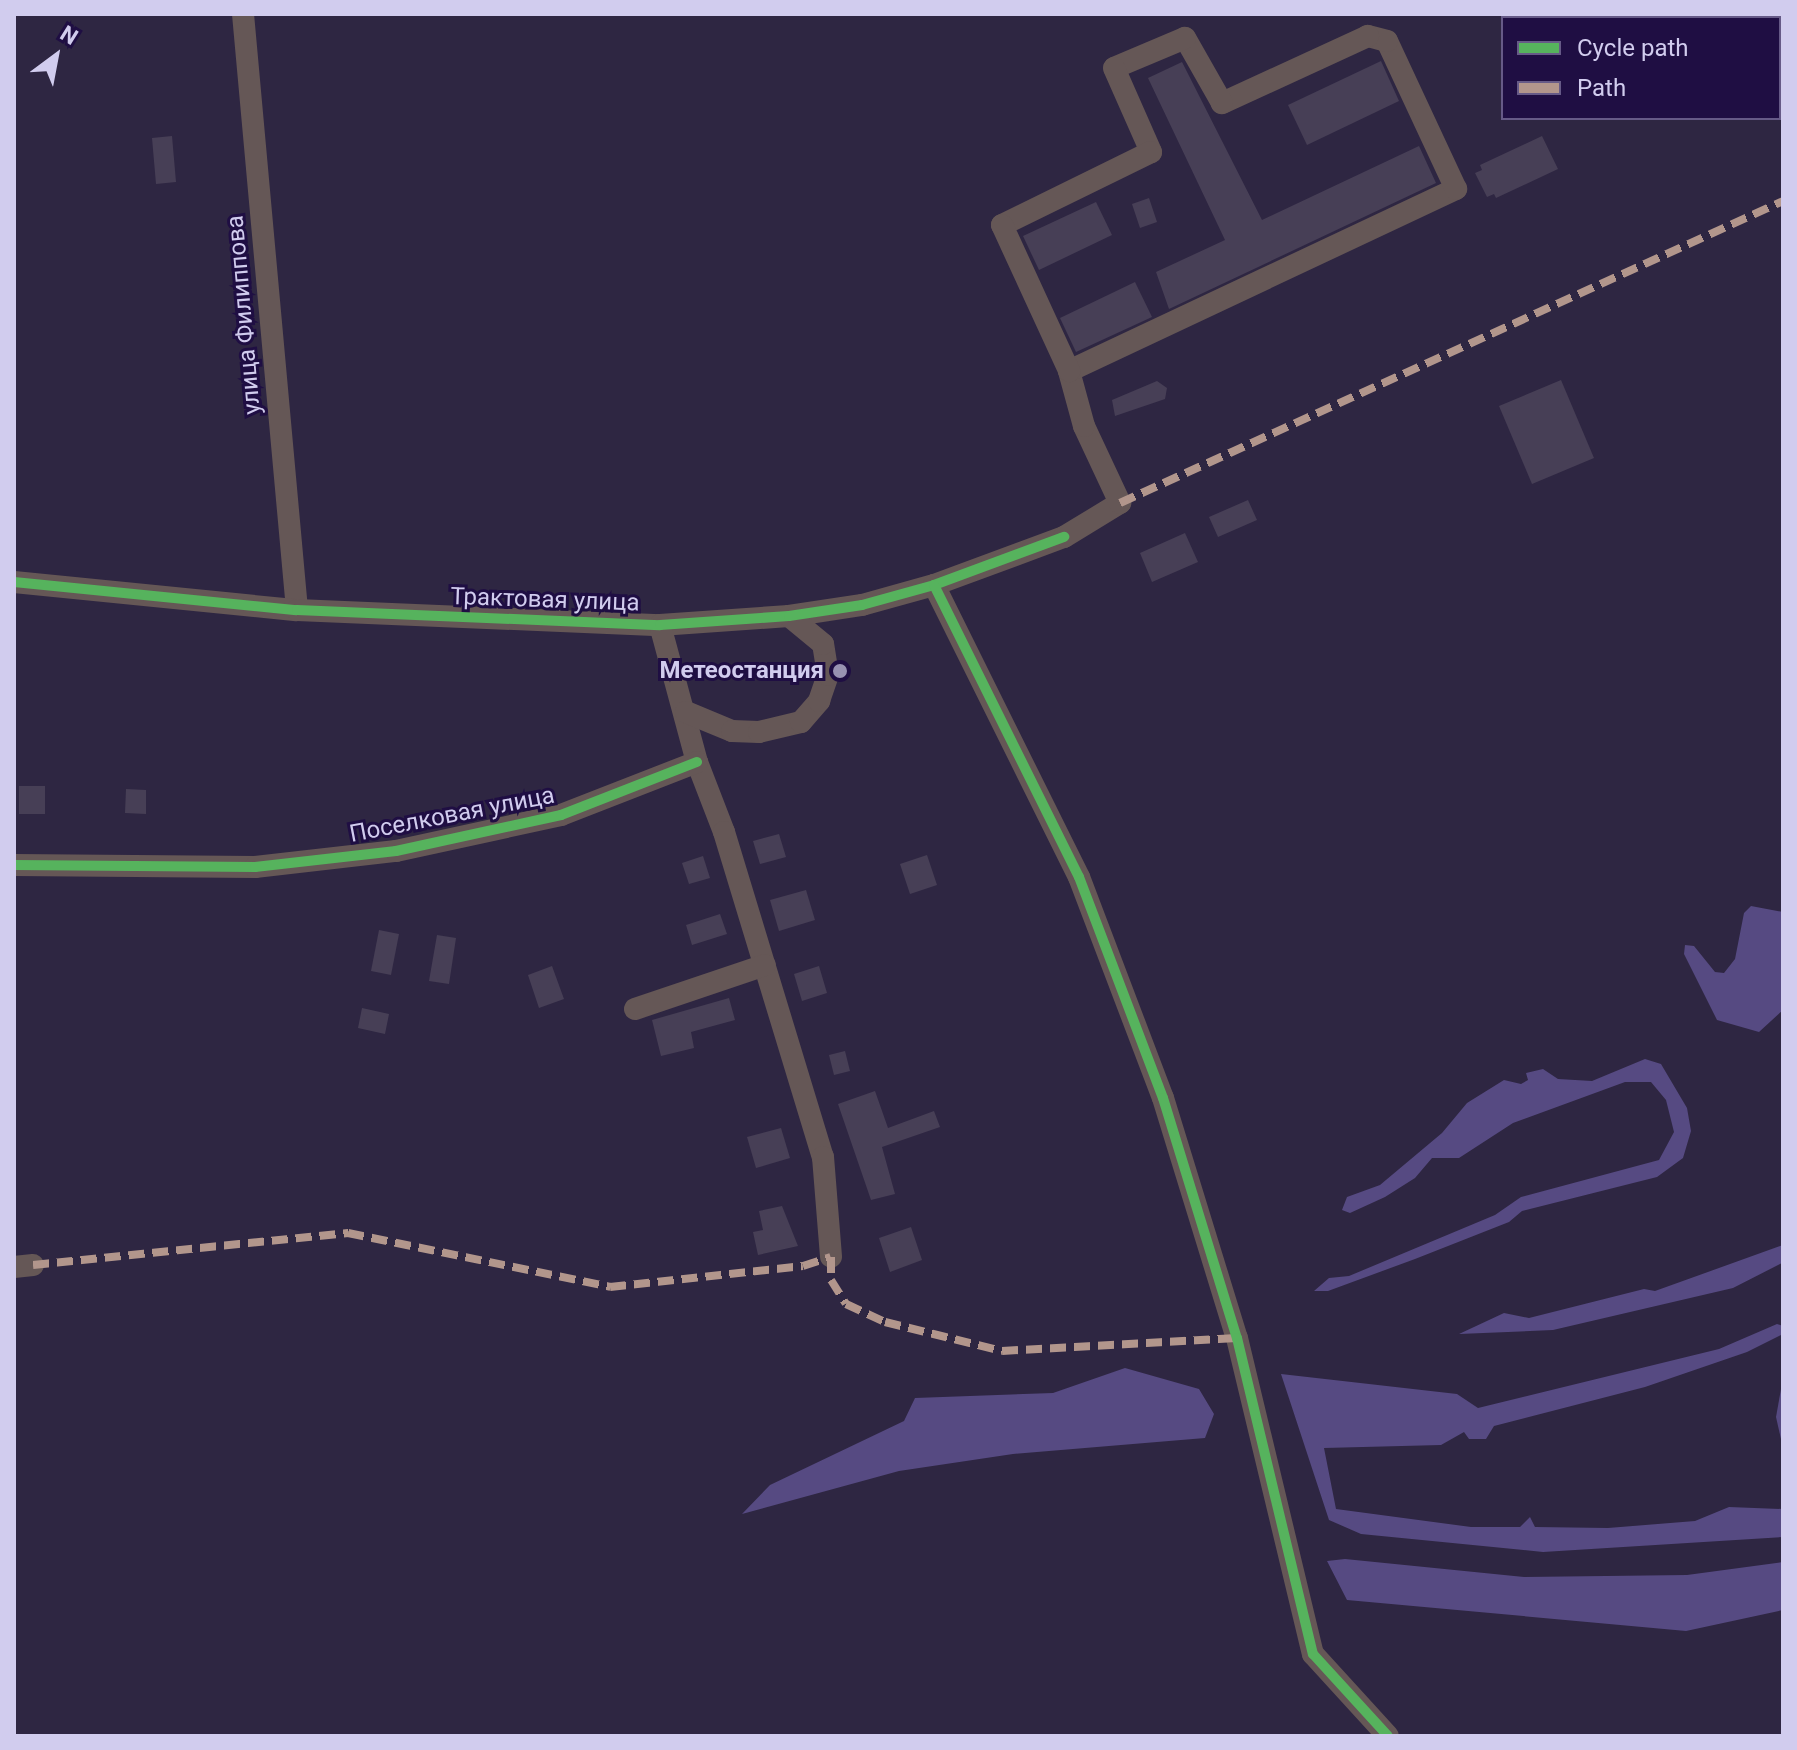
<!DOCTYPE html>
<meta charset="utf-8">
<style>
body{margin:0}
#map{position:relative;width:1797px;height:1750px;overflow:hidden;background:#2e2642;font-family:Roboto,sans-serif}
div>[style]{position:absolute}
.water>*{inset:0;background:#564a82}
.building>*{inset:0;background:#473f56}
.minor>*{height:22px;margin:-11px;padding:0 11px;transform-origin:11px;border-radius:11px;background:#655756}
.quiet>*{height:8px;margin-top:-4px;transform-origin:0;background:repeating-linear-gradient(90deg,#b2968c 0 16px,transparent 0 24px)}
.cycleway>*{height:10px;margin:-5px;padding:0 5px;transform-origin:5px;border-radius:5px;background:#56b35d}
.dots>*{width:22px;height:22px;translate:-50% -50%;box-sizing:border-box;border:4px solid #1f0e43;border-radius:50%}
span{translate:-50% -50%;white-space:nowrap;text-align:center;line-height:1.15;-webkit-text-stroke:6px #1f0e43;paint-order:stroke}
.street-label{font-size:24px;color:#d1ccee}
.poi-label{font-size:24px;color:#d1ccee;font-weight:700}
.right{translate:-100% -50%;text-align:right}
.frame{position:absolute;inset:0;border:16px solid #d1ccee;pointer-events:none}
.legend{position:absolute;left:1501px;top:16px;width:280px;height:104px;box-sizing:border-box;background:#1f0e43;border:2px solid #665a87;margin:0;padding:10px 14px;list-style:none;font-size:24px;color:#d1ccee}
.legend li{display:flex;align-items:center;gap:16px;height:40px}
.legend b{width:40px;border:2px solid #665a87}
.north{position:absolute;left:16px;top:16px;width:80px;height:80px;-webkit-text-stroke:6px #1f0e43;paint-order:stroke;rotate:32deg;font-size:22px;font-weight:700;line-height:32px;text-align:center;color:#d1ccee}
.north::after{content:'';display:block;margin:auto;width:28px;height:36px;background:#d1ccee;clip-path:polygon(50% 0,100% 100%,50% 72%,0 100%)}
</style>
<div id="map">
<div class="water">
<div style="clip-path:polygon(1751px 906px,1783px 912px,1783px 1010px,1759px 1032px,1717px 1020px,1684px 954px,1685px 945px,1694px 946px,1715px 972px,1724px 973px,1735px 959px,1744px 913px)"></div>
<div style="clip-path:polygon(1645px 1059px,1661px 1064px,1687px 1108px,1691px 1131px,1683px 1158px,1657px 1177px,1522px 1211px,1509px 1222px,1415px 1259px,1328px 1291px,1314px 1291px,1329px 1278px,1349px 1276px,1495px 1215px,1521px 1197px,1659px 1160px,1674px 1132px,1666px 1100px,1651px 1082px,1625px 1082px,1513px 1123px,1459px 1158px,1432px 1158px,1415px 1178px,1385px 1197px,1350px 1213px,1342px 1210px,1347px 1197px,1380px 1185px,1442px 1133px,1467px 1103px,1504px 1080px,1521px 1084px,1528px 1080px,1526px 1073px,1543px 1069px,1558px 1079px,1592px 1081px)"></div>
<div style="clip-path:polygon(1783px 1245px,1782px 1263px,1733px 1288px,1553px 1330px,1459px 1334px,1504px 1313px,1529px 1318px,1644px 1289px,1655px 1291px)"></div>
<div style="clip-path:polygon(1777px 1324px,1783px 1326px,1783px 1334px,1747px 1352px,1645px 1387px,1494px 1426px,1486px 1439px,1469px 1439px,1464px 1432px,1441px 1445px,1324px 1448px,1336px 1509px,1471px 1527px,1520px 1527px,1530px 1517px,1535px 1527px,1608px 1528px,1695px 1521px,1729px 1507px,1783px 1509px,1783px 1537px,1543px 1552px,1361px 1534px,1329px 1520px,1281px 1374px,1457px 1394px,1478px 1408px,1719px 1349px)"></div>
<div style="clip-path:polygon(1125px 1368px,1199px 1389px,1214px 1414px,1205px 1438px,1013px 1454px,899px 1471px,742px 1514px,770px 1485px,904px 1421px,915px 1398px,1053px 1393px)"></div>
<div style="clip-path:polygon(1783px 1378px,1783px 1448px,1776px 1417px)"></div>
<div style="clip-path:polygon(1345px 1559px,1524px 1577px,1687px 1575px,1783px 1562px,1783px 1610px,1686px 1631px,1347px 1600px,1327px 1561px)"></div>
</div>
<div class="building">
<div style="clip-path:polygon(1381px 61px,1399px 101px,1307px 145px,1288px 105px)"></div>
<div style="clip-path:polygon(1182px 62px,1262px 220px,1419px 146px,1436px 183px,1169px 309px,1156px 272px,1225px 240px,1148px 78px)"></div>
<div style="clip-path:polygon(172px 136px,176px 182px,156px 184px,152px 138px)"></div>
<div style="clip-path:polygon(1542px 136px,1558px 169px,1496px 198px,1494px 194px,1487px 197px,1475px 173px,1482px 170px,1480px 165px)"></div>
<div style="clip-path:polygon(1149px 198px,1157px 222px,1140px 228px,1132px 204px)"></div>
<div style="clip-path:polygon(1096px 202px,1112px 235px,1039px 270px,1023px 236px)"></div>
<div style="clip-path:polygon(1135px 282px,1152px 317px,1076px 352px,1060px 318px)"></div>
<div style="clip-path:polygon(1561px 380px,1594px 458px,1532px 484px,1499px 406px)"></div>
<div style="clip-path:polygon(1157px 381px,1167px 388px,1165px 399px,1115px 416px,1112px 400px)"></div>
<div style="clip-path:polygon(1248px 500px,1257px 520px,1218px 537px,1209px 517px)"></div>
<div style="clip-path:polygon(1185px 533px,1198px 562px,1152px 582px,1140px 553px)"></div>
<div style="clip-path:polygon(19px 786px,45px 786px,45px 814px,19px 814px)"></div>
<div style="clip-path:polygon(126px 789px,146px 790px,146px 814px,125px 813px)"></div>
<div style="clip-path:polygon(779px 834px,786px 857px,760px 864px,753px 841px)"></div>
<div style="clip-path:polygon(927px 855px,937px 885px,910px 894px,900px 864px)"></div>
<div style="clip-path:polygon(703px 856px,710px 878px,689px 884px,682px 863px)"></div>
<div style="clip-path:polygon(806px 890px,815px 920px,779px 931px,770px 900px)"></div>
<div style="clip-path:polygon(720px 914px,727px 934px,692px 945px,686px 925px)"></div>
<div style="clip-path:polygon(379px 930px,399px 934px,391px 975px,371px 971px)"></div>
<div style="clip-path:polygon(437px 935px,456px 938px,449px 984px,429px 981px)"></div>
<div style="clip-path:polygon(552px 966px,564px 999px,539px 1008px,528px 975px)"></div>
<div style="clip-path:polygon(819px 966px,827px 993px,802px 1001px,794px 974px)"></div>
<div style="clip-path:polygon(729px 998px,735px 1020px,691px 1032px,694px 1048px,661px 1056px,652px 1020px)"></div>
<div style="clip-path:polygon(362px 1008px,389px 1014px,385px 1034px,358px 1028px)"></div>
<div style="clip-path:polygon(845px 1051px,850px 1071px,834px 1075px,829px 1055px)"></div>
<div style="clip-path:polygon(875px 1091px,888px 1128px,934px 1111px,940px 1127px,882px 1147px,895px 1194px,871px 1200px,838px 1104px)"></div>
<div style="clip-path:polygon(781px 1128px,790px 1158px,756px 1168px,747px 1137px)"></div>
<div style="clip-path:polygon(782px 1206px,798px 1246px,758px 1255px,753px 1232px,763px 1230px,759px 1211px)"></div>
<div style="clip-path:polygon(911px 1227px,922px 1260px,890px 1272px,879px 1238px)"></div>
</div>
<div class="minor">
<div style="left:243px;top:14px;width:598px;rotate:84.82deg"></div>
<div style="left:14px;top:582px;width:284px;rotate:5.7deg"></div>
<div style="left:297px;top:610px;width:363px;rotate:2.4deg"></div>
<div style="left:660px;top:625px;width:129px;rotate:-4deg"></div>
<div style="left:789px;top:616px;width:74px;rotate:-8.6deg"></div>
<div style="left:862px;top:605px;width:75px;rotate:-15.5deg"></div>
<div style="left:934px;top:585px;width:139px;rotate:-20.3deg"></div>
<div style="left:1064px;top:537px;width:66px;rotate:-31.3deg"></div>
<div style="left:1120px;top:503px;width:85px;rotate:-115.1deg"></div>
<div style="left:1084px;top:426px;width:57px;rotate:-105.3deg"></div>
<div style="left:1069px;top:371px;width:428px;rotate:-25.2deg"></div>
<div style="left:1456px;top:189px;width:163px;rotate:-115deg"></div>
<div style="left:1387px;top:41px;width:20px;rotate:-165deg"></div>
<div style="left:1368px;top:36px;width:161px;rotate:155.3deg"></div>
<div style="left:1222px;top:103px;width:75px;rotate:-119.6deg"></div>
<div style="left:1185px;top:38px;width:77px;rotate:157.1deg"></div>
<div style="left:1114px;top:68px;width:92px;rotate:66.2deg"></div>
<div style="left:1151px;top:152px;width:166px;rotate:153.9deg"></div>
<div style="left:1002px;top:225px;width:161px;rotate:65.3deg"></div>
<div style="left:934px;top:585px;width:326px;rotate:63.6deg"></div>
<div style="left:1079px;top:877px;width:236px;rotate:69.2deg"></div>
<div style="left:1163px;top:1098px;width:251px;rotate:72.9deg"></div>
<div style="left:1237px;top:1338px;width:325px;rotate:76.5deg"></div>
<div style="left:1313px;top:1654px;width:111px;rotate:47.6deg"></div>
<div style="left:660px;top:625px;width:142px;rotate:74.9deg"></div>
<div style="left:697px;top:762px;width:75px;rotate:68.9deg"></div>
<div style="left:724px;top:832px;width:340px;rotate:73.1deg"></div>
<div style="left:823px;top:1157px;width:100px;rotate:85.4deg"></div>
<div style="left:686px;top:712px;width:50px;rotate:22.4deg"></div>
<div style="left:732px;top:731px;width:27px;rotate:2deg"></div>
<div style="left:759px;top:732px;width:43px;rotate:-13.4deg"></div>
<div style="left:801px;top:722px;width:28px;rotate:-49deg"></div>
<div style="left:819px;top:701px;width:28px;rotate:-71deg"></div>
<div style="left:828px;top:675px;width:31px;rotate:-99deg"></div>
<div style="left:823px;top:644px;width:44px;rotate:-140.5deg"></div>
<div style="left:14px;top:865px;width:241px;rotate:0.5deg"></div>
<div style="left:255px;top:867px;width:142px;rotate:-6.5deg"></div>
<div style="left:396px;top:851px;width:169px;rotate:-12.3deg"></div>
<div style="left:561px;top:815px;width:146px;rotate:-21.3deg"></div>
<div style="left:635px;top:1009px;width:137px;rotate:-18.7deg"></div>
<div style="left:14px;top:1267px;width:19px;rotate:-6deg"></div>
</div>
<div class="quiet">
<div style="left:1120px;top:503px;width:729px;rotate:-24.49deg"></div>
<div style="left:33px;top:1265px;width:317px;rotate:-5.8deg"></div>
<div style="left:348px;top:1233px;width:268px;rotate:11.6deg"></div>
<div style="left:610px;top:1287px;width:194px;rotate:-6.2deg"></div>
<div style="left:803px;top:1266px;width:29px;rotate:-18deg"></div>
<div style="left:831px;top:1257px;width:23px;rotate:90deg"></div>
<div style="left:831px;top:1280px;width:28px;rotate:58deg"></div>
<div style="left:846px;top:1304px;width:43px;rotate:24.8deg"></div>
<div style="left:885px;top:1322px;width:121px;rotate:13.9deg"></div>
<div style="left:1002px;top:1351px;width:235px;rotate:-3.2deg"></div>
</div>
<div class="cycleway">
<div style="left:14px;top:582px;width:284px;rotate:5.7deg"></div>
<div style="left:297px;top:610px;width:363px;rotate:2.4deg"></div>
<div style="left:660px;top:625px;width:129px;rotate:-4deg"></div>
<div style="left:789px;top:616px;width:74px;rotate:-8.6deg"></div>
<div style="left:862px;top:605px;width:75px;rotate:-15.5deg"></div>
<div style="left:934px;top:585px;width:139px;rotate:-20.3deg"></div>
<div style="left:934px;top:585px;width:326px;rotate:63.6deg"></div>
<div style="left:1079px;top:877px;width:236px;rotate:69.2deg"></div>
<div style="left:1163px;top:1098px;width:251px;rotate:72.9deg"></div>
<div style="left:1237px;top:1338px;width:325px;rotate:76.5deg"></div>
<div style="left:1313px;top:1654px;width:111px;rotate:47.6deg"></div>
<div style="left:14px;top:865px;width:241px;rotate:0.5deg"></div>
<div style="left:255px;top:867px;width:142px;rotate:-6.5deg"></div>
<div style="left:396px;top:851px;width:169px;rotate:-12.3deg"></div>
<div style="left:561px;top:815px;width:146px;rotate:-21.3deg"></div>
</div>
<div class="dots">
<div style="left:840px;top:671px;background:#9892b2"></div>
</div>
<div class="street-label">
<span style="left:244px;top:315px;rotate:-95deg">улица Филиппова</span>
<span style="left:545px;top:600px;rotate:2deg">Трактовая улица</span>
<span style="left:452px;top:815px;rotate:-11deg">Поселковая улица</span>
</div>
<div class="poi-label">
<span class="right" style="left:824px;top:671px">Метеостанция</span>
</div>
<div class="frame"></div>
<ul class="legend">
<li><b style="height:10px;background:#56b35d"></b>Cycle path</li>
<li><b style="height:10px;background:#b2968c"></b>Path</li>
</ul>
<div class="north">N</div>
</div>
